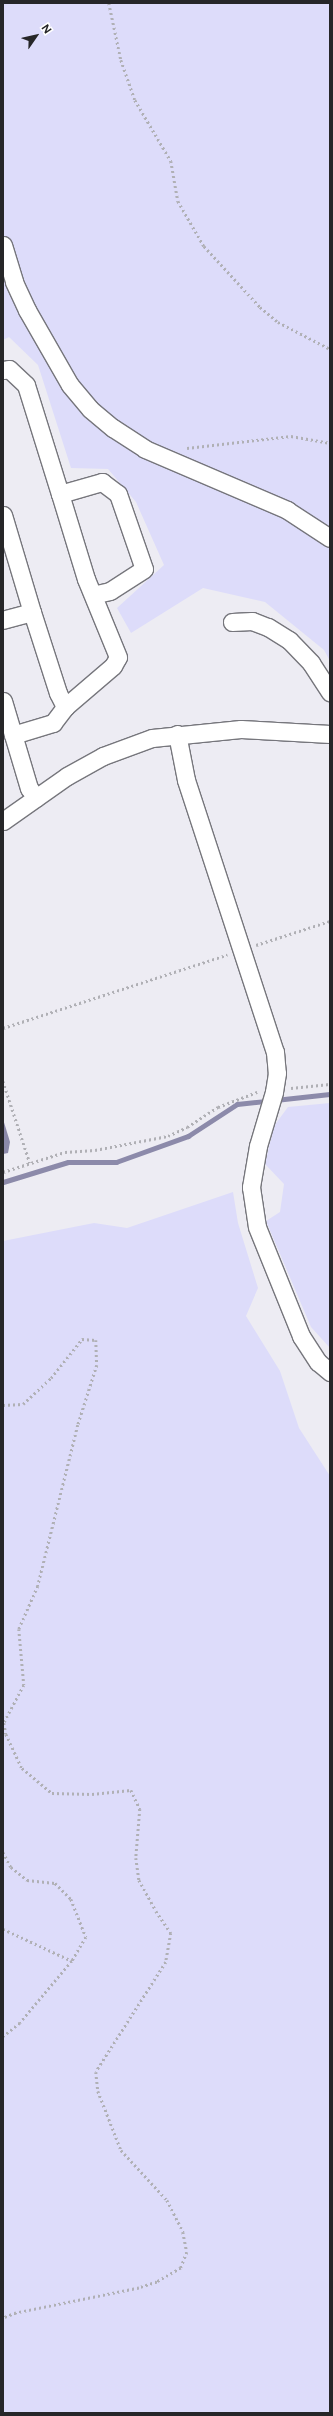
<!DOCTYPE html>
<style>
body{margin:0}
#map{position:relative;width:333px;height:2416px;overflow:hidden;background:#edecf3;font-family:Figtree,sans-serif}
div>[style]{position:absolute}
.green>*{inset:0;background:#dddcfa}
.water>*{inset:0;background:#8c8aaa}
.stream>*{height:5px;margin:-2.5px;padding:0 2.5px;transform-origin:2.5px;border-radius:2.5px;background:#8c8aaa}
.path>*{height:2.5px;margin-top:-1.25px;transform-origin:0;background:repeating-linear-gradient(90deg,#b0b0b5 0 2px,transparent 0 5px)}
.roads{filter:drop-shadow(1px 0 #76767c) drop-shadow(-1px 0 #76767c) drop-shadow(0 1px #76767c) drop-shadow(0 -1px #76767c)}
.minor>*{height:17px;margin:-8.5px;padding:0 8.5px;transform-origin:8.5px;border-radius:8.5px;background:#fff}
span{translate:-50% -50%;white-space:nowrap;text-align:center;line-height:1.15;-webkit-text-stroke:3px #fff;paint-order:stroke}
.frame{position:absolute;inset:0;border:4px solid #262628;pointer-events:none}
.north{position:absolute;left:16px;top:16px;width:40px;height:40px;-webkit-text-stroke:3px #fff;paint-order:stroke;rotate:56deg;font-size:11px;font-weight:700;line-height:16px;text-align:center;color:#262628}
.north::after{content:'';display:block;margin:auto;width:14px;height:18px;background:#262628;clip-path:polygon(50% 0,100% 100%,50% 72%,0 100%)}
</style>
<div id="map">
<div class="green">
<div style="clip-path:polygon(3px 3px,330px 3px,330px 661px,324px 650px,265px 602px,203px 588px,131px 633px,117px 608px,164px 565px,136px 502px,108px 469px,71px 468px,38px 365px,9px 337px,3px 340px)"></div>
<div style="clip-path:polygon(330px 1103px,330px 1348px,311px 1327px,266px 1221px,280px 1212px,284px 1184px,265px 1164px,274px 1126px,288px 1107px)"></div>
<div style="clip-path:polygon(233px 1192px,238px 1223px,258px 1288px,246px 1316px,280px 1371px,299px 1428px,330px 1476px,330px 2413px,3px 2413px,3px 1241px,94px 1223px,127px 1228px)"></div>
</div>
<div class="water">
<div style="clip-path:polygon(3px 1119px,10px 1142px,8px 1153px,3px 1154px)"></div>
</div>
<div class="stream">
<div style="left:275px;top:1100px;width:55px;rotate:-6.2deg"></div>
<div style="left:3px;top:1182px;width:68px;rotate:-17.1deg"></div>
<div style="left:68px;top:1162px;width:48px"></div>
<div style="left:116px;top:1162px;width:77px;rotate:-19.9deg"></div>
<div style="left:188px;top:1136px;width:59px;rotate:-33.1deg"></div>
<div style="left:237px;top:1104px;width:30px;rotate:-6deg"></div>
</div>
<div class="path">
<div style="left:109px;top:3px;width:58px;rotate:78.1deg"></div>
<div style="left:121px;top:60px;width:42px;rotate:70.7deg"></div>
<div style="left:135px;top:100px;width:71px;rotate:59.5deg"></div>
<div style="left:171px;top:161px;width:41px;rotate:80.1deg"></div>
<div style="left:178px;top:201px;width:52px;rotate:60deg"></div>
<div style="left:204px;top:246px;width:83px;rotate:47.4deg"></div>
<div style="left:260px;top:307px;width:23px;rotate:40deg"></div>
<div style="left:278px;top:322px;width:59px;rotate:27.4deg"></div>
<div style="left:187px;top:448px;width:105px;rotate:-6.6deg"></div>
<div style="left:291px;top:436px;width:40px;rotate:10deg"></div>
<div style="left:256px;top:945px;width:78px;rotate:-18deg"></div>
<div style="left:3px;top:1028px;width:236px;rotate:-18.1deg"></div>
<div style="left:3px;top:1081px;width:86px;rotate:71.8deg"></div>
<div style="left:291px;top:1088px;width:39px;rotate:-6deg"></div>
<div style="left:3px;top:1172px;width:65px;rotate:-17.9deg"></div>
<div style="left:65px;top:1152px;width:30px;rotate:-4deg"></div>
<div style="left:95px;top:1150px;width:74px;rotate:-10.9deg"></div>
<div style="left:168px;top:1136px;width:21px;rotate:-25deg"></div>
<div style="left:187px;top:1127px;width:37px;rotate:-33deg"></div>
<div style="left:218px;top:1107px;width:42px;rotate:-21deg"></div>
<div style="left:3px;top:1405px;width:20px;rotate:-3deg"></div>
<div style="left:23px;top:1404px;width:38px;rotate:-43deg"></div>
<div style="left:51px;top:1378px;width:50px;rotate:-51.5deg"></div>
<div style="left:82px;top:1339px;width:14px;rotate:4deg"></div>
<div style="left:96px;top:1340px;width:25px;rotate:88deg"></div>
<div style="left:97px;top:1365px;width:63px;rotate:107.6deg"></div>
<div style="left:78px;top:1425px;width:166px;rotate:104deg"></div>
<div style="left:38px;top:1586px;width:47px;rotate:113.8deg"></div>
<div style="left:19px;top:1629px;width:56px;rotate:84.9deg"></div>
<div style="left:24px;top:1685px;width:43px;rotate:117.8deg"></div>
<div style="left:4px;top:1723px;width:11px;rotate:80deg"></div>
<div style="left:6px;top:1734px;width:38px;rotate:65deg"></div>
<div style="left:22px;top:1768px;width:39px;rotate:40deg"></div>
<div style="left:52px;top:1793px;width:40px;rotate:1.4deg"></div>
<div style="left:92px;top:1794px;width:39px;rotate:-6deg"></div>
<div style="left:131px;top:1790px;width:21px;rotate:65deg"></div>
<div style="left:140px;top:1809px;width:49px;rotate:94.7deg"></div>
<div style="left:136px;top:1858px;width:22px;rotate:82deg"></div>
<div style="left:139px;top:1880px;width:35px;rotate:61deg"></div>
<div style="left:156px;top:1911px;width:27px;rotate:56deg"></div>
<div style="left:171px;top:1933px;width:29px;rotate:100deg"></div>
<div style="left:166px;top:1962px;width:130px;rotate:122.5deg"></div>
<div style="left:96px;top:2072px;width:19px;rotate:84deg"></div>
<div style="left:98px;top:2091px;width:63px;rotate:68.7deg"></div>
<div style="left:121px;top:2150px;width:68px;rotate:47.4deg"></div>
<div style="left:167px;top:2200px;width:36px;rotate:63deg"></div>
<div style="left:183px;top:2232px;width:20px;rotate:79deg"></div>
<div style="left:187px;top:2252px;width:17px;rotate:111deg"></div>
<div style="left:181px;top:2268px;width:28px;rotate:150deg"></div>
<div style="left:157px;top:2282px;width:19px;rotate:162deg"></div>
<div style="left:139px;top:2288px;width:126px;rotate:168.5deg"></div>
<div style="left:16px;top:2313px;width:14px;rotate:159deg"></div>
<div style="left:3px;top:1852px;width:17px;rotate:62deg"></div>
<div style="left:11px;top:1867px;width:21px;rotate:39deg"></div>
<div style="left:27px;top:1880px;width:28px;rotate:6deg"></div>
<div style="left:55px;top:1883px;width:23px;rotate:45deg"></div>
<div style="left:71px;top:1899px;width:41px;rotate:68.5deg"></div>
<div style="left:86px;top:1937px;width:28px;rotate:120deg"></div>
<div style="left:72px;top:1961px;width:81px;rotate:130deg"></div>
<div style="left:20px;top:2023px;width:22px;rotate:141deg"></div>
<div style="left:3px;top:1929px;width:76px;rotate:24.9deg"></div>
</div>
<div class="roads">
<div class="minor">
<div style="left:3px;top:245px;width:39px;rotate:73deg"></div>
<div style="left:14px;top:282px;width:31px;rotate:65deg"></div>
<div style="left:27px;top:310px;width:86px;rotate:60.2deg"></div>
<div style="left:70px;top:385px;width:31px;rotate:50deg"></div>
<div style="left:90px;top:409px;width:30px;rotate:40deg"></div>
<div style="left:113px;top:428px;width:38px;rotate:33deg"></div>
<div style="left:145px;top:449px;width:155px;rotate:23.2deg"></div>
<div style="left:287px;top:510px;width:51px;rotate:33.1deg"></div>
<div style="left:3px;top:370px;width:6px;rotate:-9deg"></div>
<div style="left:9px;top:369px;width:23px;rotate:43deg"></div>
<div style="left:26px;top:385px;width:114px;rotate:72.7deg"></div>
<div style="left:60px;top:494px;width:44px;rotate:-15.9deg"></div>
<div style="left:102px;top:482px;width:20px;rotate:37deg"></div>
<div style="left:118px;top:494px;width:79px;rotate:70.9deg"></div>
<div style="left:144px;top:569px;width:40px;rotate:147.1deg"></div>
<div style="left:110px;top:591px;width:17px;rotate:167deg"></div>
<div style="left:3px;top:515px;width:101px;rotate:73.4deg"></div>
<div style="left:32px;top:612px;width:30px;rotate:165deg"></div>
<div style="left:32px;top:612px;width:85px;rotate:72.2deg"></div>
<div style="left:58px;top:693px;width:16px;rotate:63deg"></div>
<div style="left:65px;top:707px;width:63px;rotate:-40.5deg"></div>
<div style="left:113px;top:666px;width:10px;rotate:-61deg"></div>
<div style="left:118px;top:657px;width:84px;rotate:-112.3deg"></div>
<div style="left:86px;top:579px;width:89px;rotate:-107deg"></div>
<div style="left:232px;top:622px;width:20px;rotate:-3deg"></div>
<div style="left:252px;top:621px;width:17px;rotate:21deg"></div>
<div style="left:268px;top:627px;width:25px;rotate:32deg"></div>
<div style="left:289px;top:640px;width:32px;rotate:46deg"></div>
<div style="left:311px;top:663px;width:35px;rotate:57deg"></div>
<div style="left:3px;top:701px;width:91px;rotate:73.4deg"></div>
<div style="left:29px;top:788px;width:12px;rotate:55deg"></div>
<div style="left:177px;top:734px;width:47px;rotate:78.9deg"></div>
<div style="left:186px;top:780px;width:286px;rotate:71.9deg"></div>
<div style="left:275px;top:1052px;width:21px;rotate:85deg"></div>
<div style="left:277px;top:1073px;width:19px;rotate:99deg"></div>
<div style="left:274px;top:1092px;width:56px;rotate:106.5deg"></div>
<div style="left:258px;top:1146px;width:42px;rotate:99.7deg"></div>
<div style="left:251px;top:1187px;width:40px;rotate:81.5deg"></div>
<div style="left:257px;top:1227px;width:118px;rotate:68deg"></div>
<div style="left:301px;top:1336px;width:31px;rotate:57deg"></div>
<div style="left:318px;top:1362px;width:16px;rotate:40deg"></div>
<div style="left:13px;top:735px;width:42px;rotate:-16.7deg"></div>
<div style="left:53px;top:723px;width:20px;rotate:-53deg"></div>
<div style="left:3px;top:821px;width:78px;rotate:-35.1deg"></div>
<div style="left:67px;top:776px;width:41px;rotate:-29.1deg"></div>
<div style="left:103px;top:756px;width:52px;rotate:-20.2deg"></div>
<div style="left:152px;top:738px;width:89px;rotate:-5.8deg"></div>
<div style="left:241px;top:729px;width:89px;rotate:3.2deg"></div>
</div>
</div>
<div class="frame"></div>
<div class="north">N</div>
</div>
